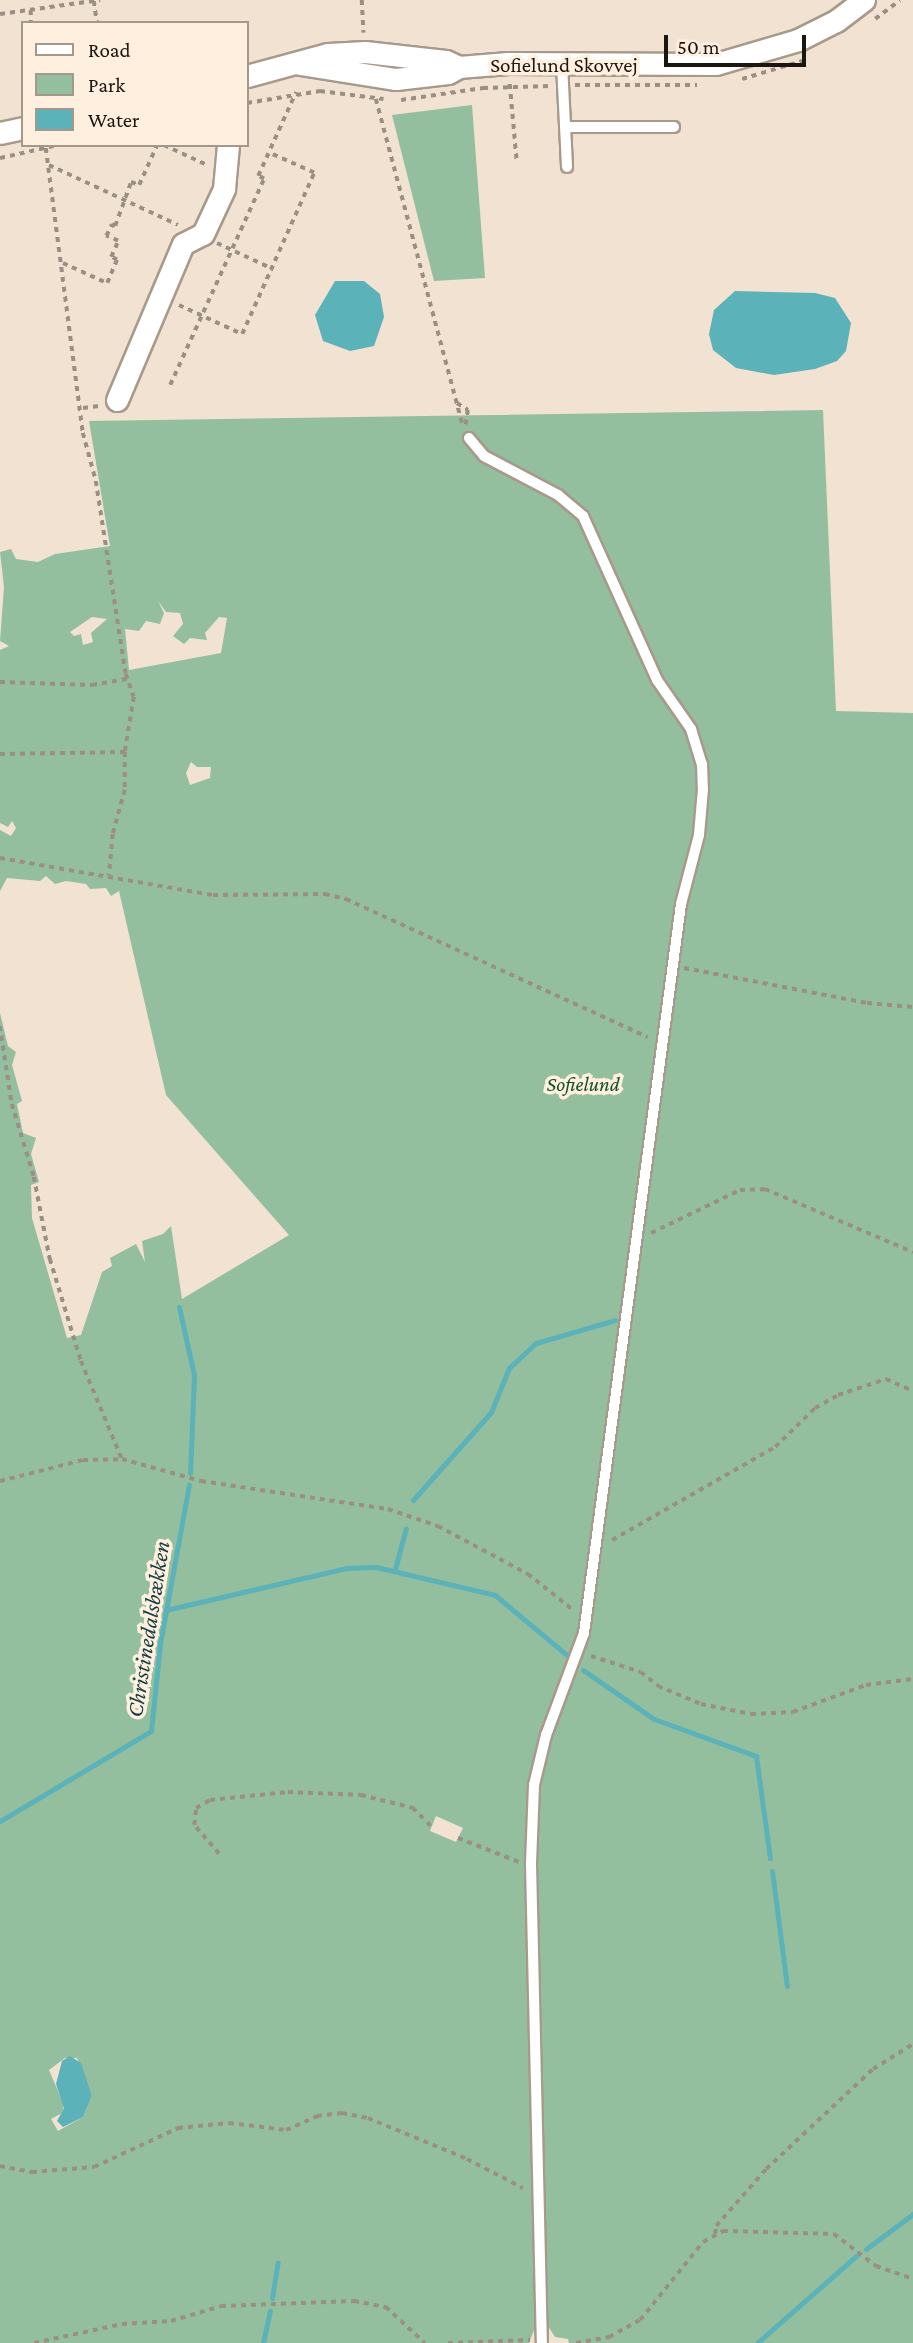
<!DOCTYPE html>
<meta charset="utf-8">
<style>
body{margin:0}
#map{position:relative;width:913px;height:2343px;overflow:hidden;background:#f1e2d2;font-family:"Crimson Pro",serif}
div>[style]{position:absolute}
.green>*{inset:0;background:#93bf9e}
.water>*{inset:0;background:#5bb2b9}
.stream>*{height:5px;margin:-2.5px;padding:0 2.5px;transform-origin:2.5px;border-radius:2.5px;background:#5bb2b9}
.path>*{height:3.5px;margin-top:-1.75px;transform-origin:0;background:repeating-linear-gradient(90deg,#9a8f83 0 5px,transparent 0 10px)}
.roads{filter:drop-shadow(2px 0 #a89a8b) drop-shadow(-2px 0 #a89a8b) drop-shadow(0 2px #a89a8b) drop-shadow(0 -2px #a89a8b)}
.lane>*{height:10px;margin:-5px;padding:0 5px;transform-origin:5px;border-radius:5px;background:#fff}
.street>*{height:21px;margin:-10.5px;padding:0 10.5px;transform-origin:10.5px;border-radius:10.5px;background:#fff}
span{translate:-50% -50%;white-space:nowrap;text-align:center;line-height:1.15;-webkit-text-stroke:7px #feefdf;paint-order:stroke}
.street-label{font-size:21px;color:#1b1610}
.park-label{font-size:21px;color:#11512a;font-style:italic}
.water-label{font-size:23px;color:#153e41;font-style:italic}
.legend{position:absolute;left:21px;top:21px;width:228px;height:126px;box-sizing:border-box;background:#feefdf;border:2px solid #a3988c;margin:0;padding:9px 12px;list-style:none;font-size:21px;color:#1b1610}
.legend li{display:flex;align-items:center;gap:14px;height:35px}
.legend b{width:35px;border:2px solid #a3988c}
.scale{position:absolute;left:664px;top:35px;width:142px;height:32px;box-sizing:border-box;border:4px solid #1b1610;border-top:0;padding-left:9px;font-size:21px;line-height:24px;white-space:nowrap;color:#1b1610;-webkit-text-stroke:5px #feefdf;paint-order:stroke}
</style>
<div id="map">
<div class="green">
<div style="clip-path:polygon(472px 105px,485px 278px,434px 281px,392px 115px)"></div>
<div style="clip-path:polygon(evenodd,823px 410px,836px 711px,913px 713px,913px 2343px,569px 2343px,568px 2339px,555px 2337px,548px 2326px,536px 2325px,529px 2343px,0 2343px,0 1013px,8px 1046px,16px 1052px,12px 1065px,22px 1101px,17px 1104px,23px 1133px,36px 1138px,31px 1154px,39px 1182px,31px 1185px,32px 1218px,67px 1338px,81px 1335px,102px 1272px,112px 1266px,110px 1258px,136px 1244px,145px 1262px,142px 1241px,163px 1234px,171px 1226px,182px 1299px,289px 1235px,166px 1095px,119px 891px,111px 896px,106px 888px,90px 889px,86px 884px,66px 881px,55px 884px,46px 876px,40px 881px,7px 878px,0 891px,0 830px,11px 836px,16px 828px,12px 821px,8px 827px,0 823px,0 650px,9px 646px,0 641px,4px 587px,0 552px,11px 549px,16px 559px,38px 562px,55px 554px,110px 546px,89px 421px,823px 410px,158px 601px,166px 612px,180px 613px,183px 624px,173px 636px,184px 644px,190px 638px,207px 640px,205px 633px,219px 617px,227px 618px,221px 653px,129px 670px,125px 629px,139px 631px,146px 621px,160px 624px,164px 613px,158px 601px,823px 410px,92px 617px,107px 619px,91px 633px,93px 642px,83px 645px,81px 634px,74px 636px,70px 632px,92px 617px,823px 410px,191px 762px,197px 767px,211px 767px,210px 778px,190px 785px,186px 773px,191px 762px,823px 410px,436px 1816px,463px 1828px,456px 1842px,430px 1831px,436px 1816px,823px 410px,65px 2058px,77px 2058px,92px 2096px,83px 2117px,58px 2131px,51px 2119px,62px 2113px,64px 2105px,49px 2070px,65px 2058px)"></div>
</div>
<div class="water">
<div style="clip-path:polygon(335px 281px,364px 281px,380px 294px,384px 317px,374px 346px,350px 351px,323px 341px,315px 315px)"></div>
<div style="clip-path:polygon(735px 291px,815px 293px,835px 298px,851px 323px,846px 351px,837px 361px,815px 369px,774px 375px,736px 368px,713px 350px,709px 334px,714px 310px)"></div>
<div style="clip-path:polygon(70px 2056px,81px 2063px,92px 2096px,83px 2117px,63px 2127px,57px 2121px,64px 2108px,56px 2084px,62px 2061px)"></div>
</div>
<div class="stream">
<div style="left:179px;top:1307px;width:70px;rotate:77.6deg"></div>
<div style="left:194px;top:1375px;width:98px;rotate:92.3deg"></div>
<div style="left:413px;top:1500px;width:118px;rotate:-48.4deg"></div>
<div style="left:491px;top:1412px;width:48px;rotate:-67.8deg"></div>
<div style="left:509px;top:1368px;width:37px;rotate:-43deg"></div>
<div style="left:536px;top:1343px;width:82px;rotate:-16.2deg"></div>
<div style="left:395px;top:1569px;width:42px;rotate:-75deg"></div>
<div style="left:166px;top:1610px;width:186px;rotate:-13.1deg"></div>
<div style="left:347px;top:1568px;width:29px;rotate:-2deg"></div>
<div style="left:376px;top:1567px;width:122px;rotate:13.2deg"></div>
<div style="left:495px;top:1595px;width:95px;rotate:39.9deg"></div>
<div style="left:583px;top:1670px;width:86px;rotate:34.6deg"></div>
<div style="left:654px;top:1719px;width:109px;rotate:19.9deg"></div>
<div style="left:756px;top:1756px;width:103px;rotate:82.2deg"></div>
<div style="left:0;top:1821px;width:176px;rotate:-30.8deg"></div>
<div style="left:151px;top:1731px;width:87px;rotate:-84.1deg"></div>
<div style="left:160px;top:1644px;width:162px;rotate:-79.7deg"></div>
<div style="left:772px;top:1871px;width:116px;rotate:82.6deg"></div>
<div style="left:866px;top:2249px;width:59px;rotate:-36.7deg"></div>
<div style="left:272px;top:2298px;width:36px;rotate:-81deg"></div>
<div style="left:263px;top:2343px;width:33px;rotate:-78deg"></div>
<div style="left:757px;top:2343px;width:132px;rotate:-41.3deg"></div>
</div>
<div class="path">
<div style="left:362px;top:0;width:33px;rotate:87deg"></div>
<div style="left:94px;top:1px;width:22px;rotate:82deg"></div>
<div style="left:31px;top:10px;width:13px;rotate:90deg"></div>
<div style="left:0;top:14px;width:101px;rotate:-8deg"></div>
<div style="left:875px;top:19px;width:31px;rotate:-37deg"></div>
<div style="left:742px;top:79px;width:63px;rotate:-16.7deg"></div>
<div style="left:510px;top:84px;width:78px;rotate:84.9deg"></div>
<div style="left:575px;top:85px;width:122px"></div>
<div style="left:376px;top:99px;width:338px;rotate:75.1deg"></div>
<div style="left:401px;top:100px;width:83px;rotate:-8.3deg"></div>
<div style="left:483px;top:88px;width:67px;rotate:-1.7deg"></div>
<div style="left:247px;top:103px;width:74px;rotate:-9.3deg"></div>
<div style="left:320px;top:91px;width:64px;rotate:7.2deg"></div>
<div style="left:164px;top:145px;width:47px;rotate:24.9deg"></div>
<div style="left:46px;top:148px;width:287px;rotate:82.6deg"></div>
<div style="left:83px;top:433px;width:50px;rotate:74.8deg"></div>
<div style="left:96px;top:481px;width:195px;rotate:81.2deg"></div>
<div style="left:126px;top:674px;width:24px;rotate:71deg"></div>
<div style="left:134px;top:697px;width:56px;rotate:99.3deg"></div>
<div style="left:125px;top:752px;width:38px;rotate:90deg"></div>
<div style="left:125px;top:790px;width:46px;rotate:105.3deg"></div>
<div style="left:113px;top:834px;width:42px;rotate:95.4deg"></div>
<div style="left:0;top:158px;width:59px;rotate:-12.6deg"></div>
<div style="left:49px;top:165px;width:142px;rotate:24.9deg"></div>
<div style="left:217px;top:243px;width:62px;rotate:24.9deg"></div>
<div style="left:63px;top:263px;width:48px;rotate:24.4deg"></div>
<div style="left:107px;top:283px;width:25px;rotate:-67deg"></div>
<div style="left:117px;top:260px;width:7px;rotate:-153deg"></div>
<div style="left:111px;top:257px;width:17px;rotate:-66deg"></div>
<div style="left:118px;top:241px;width:13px;rotate:-157deg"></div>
<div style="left:106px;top:236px;width:13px;rotate:-63deg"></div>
<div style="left:112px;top:224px;width:4px;rotate:34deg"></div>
<div style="left:115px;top:226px;width:47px;rotate:-70deg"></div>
<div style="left:131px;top:182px;width:9px;rotate:21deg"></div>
<div style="left:139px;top:185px;width:44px;rotate:-65.8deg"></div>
<div style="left:179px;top:305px;width:69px;rotate:24.7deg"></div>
<div style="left:242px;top:334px;width:176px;rotate:-65.9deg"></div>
<div style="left:314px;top:173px;width:49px;rotate:-156deg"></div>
<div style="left:170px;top:385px;width:226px;rotate:-65.5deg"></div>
<div style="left:264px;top:179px;width:7px;rotate:-153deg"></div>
<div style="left:258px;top:176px;width:92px;rotate:-65.7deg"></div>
<div style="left:457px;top:403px;width:13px;rotate:32deg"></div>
<div style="left:468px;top:410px;width:15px;rotate:98deg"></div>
<div style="left:83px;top:408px;width:16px;rotate:-7deg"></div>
<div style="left:0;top:682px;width:92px;rotate:1.9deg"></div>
<div style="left:92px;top:685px;width:36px;rotate:-10deg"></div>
<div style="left:0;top:754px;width:125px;rotate:-0.9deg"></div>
<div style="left:0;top:858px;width:216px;rotate:9.9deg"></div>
<div style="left:213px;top:895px;width:112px;rotate:-0.5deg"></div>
<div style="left:325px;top:894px;width:22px;rotate:13deg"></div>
<div style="left:346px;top:899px;width:332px;rotate:24.6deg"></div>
<div style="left:684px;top:968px;width:186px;rotate:10.8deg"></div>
<div style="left:867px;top:1003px;width:46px;rotate:5deg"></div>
<div style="left:0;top:1026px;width:79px;rotate:81.3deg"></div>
<div style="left:12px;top:1104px;width:76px;rotate:73.2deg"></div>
<div style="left:34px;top:1177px;width:84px;rotate:79deg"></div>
<div style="left:50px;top:1259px;width:107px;rotate:73.1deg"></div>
<div style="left:81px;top:1361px;width:106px;rotate:67.3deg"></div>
<div style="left:651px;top:1233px;width:99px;rotate:-25.8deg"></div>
<div style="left:740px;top:1190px;width:25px;rotate:-2deg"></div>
<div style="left:765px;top:1189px;width:161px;rotate:23.1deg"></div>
<div style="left:0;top:1481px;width:86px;rotate:-14.2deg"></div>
<div style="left:83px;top:1460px;width:39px;rotate:-1deg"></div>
<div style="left:122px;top:1459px;width:82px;rotate:15.6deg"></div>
<div style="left:201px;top:1481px;width:189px;rotate:8.5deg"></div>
<div style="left:388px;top:1509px;width:53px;rotate:18.8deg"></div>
<div style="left:438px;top:1526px;width:102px;rotate:28.1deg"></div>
<div style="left:528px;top:1574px;width:56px;rotate:38.5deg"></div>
<div style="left:612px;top:1540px;width:188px;rotate:-29.7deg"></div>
<div style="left:775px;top:1447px;width:56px;rotate:-44.3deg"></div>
<div style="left:815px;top:1408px;width:26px;rotate:-29deg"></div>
<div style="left:838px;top:1395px;width:51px;rotate:-18.4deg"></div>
<div style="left:886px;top:1379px;width:30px;rotate:24deg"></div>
<div style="left:591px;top:1656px;width:52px;rotate:17.7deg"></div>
<div style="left:641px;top:1672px;width:22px;rotate:39deg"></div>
<div style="left:658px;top:1686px;width:47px;rotate:22.7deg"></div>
<div style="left:701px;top:1704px;width:51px;rotate:11.3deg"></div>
<div style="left:751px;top:1714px;width:42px;rotate:-2.7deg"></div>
<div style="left:793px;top:1712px;width:78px;rotate:-20.3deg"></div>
<div style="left:866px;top:1685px;width:47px;rotate:-7.3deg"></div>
<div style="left:458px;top:1838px;width:66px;rotate:21.5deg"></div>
<div style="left:219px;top:1854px;width:38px;rotate:-131deg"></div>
<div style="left:194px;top:1825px;width:17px;rotate:-83deg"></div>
<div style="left:196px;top:1808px;width:16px;rotate:-30deg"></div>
<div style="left:210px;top:1800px;width:78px;rotate:-5.9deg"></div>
<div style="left:288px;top:1792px;width:73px;rotate:2.4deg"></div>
<div style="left:361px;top:1795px;width:54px;rotate:14deg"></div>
<div style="left:413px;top:1808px;width:25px;rotate:45deg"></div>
<div style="left:0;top:2166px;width:33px;rotate:11deg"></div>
<div style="left:32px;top:2172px;width:62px;rotate:-4.6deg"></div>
<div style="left:94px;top:2167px;width:93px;rotate:-24.9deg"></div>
<div style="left:178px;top:2128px;width:51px;rotate:-5.6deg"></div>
<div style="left:229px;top:2123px;width:57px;rotate:7deg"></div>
<div style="left:286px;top:2130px;width:34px;rotate:-24deg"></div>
<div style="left:317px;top:2116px;width:25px;rotate:-7deg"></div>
<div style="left:342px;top:2113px;width:26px;rotate:11deg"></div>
<div style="left:368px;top:2118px;width:107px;rotate:22.5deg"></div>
<div style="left:467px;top:2159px;width:63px;rotate:27.4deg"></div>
<div style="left:715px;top:2234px;width:8px;rotate:-83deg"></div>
<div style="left:716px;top:2226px;width:76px;rotate:-48.7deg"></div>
<div style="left:766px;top:2169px;width:146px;rotate:-43.1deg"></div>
<div style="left:873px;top:2069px;width:47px;rotate:-32deg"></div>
<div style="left:34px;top:2343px;width:90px;rotate:-12.2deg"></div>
<div style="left:122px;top:2324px;width:49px;rotate:-3.5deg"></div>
<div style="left:171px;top:2321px;width:52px;rotate:-16.7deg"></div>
<div style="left:221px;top:2306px;width:133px;rotate:-2.2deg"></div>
<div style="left:354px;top:2301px;width:33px;rotate:11deg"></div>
<div style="left:386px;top:2307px;width:53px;rotate:42.7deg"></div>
<div style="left:448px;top:2343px;width:82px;rotate:-2.1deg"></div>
<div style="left:576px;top:2343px;width:34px;rotate:-10deg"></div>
<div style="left:609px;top:2337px;width:35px;rotate:-29deg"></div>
<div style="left:640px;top:2320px;width:100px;rotate:-51.1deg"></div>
<div style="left:703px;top:2242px;width:23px;rotate:-29deg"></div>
<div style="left:723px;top:2231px;width:111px;rotate:1.5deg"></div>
<div style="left:834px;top:2234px;width:53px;rotate:37.3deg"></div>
<div style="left:876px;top:2266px;width:39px;rotate:19deg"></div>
</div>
<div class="roads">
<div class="lane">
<div style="left:562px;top:64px;width:103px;rotate:87.2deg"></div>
<div style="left:565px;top:127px;width:109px"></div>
<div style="left:469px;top:438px;width:23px;rotate:50deg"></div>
<div style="left:484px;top:456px;width:84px;rotate:27.8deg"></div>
<div style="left:558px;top:495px;width:33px;rotate:40deg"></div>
<div style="left:583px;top:516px;width:180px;rotate:65.7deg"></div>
<div style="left:657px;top:680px;width:60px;rotate:55.2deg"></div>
<div style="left:691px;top:729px;width:37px;rotate:73deg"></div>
<div style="left:702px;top:764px;width:25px;rotate:88deg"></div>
<div style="left:703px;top:789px;width:46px;rotate:95deg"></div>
<div style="left:699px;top:835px;width:71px;rotate:104.6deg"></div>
<div style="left:681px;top:904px;width:735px;rotate:97.58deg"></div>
<div style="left:584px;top:1633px;width:109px;rotate:110.4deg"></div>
<div style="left:546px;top:1735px;width:51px;rotate:103.5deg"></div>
<div style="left:534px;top:1785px;width:79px;rotate:92.2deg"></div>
<div style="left:531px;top:1864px;width:479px;rotate:88.7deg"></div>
</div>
<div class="street">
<div style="left:300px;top:64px;width:97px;rotate:8.9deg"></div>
<div style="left:396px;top:79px;width:52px;rotate:-6.6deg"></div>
<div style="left:448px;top:73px;width:13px;rotate:-29deg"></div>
<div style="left:459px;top:67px;width:49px;rotate:-4.7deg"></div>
<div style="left:508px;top:63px;width:208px;rotate:0.3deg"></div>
<div style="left:716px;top:64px;width:85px;rotate:-16.3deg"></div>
<div style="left:798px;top:40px;width:42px;rotate:-26.6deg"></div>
<div style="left:836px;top:21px;width:35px;rotate:-37deg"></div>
<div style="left:247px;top:76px;width:84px;rotate:-15.2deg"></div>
<div style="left:328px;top:54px;width:37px;rotate:-3deg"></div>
<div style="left:365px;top:52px;width:81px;rotate:6.3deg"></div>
<div style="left:446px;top:61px;width:14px;rotate:25deg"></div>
<div style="left:0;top:133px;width:24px;rotate:-12deg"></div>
<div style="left:117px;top:400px;width:169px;rotate:-67.1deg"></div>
<div style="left:183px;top:244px;width:22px;rotate:-27deg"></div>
<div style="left:203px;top:234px;width:50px;rotate:-65deg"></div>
<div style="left:224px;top:189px;width:44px;rotate:-84.8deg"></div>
</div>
</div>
<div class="street-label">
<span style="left:564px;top:65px">Sofielund Skovvej</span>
</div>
<div class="park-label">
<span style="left:583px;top:1084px">Sofielund</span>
</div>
<div class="water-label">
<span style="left:148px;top:1629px;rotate:-81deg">Christinedalsbækken</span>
</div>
<ul class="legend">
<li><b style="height:9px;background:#fff"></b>Road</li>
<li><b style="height:19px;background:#93bf9e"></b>Park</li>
<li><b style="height:19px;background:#5bb2b9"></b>Water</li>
</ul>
<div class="scale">50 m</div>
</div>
